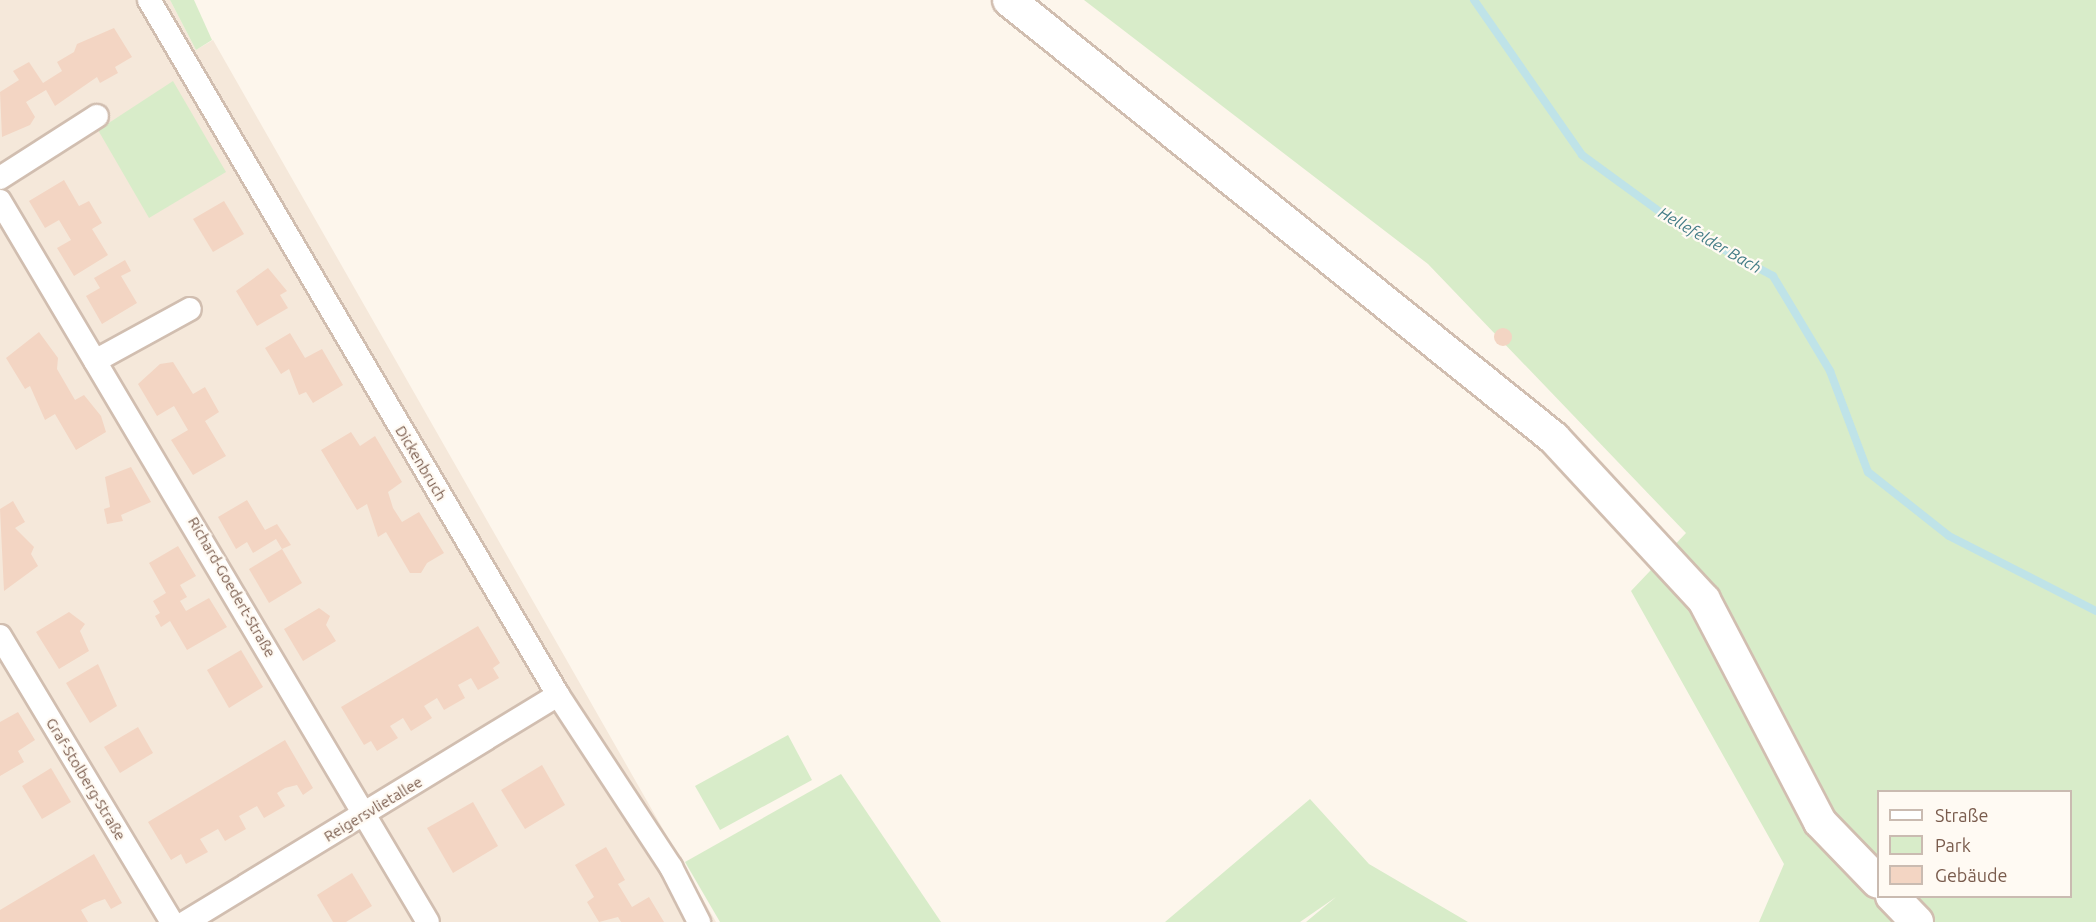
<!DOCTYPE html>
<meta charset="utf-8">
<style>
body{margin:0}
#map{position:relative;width:2096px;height:922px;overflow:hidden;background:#fdf6ec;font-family:Ubuntu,sans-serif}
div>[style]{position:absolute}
.residential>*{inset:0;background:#f5e8da}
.green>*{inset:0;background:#d8ecc9}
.stream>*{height:8px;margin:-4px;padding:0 4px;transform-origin:4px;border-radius:4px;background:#bfe3e8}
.building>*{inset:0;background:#f3d5c3}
.round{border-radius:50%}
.roads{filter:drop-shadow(2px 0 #d1beb0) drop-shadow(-2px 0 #d1beb0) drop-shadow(0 2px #d1beb0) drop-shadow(0 -2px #d1beb0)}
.street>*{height:22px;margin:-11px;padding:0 11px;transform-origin:11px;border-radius:11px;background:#fff}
.secondary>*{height:32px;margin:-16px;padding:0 16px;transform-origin:16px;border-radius:16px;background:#fff}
span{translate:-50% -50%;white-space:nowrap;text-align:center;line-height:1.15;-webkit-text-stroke:4.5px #fffaf3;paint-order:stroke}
.street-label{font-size:15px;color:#7a5c4d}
.water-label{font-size:16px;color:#437c86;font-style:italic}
.legend{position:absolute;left:1877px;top:790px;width:195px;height:108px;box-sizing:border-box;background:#fffaf3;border:2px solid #cabbb1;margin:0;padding:8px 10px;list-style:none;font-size:18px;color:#7a5c4d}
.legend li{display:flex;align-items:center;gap:12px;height:30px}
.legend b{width:30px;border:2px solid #cabbb1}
</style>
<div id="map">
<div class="residential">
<div style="clip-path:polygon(0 0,170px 0,196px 50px,213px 40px,716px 922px,0 922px)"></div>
</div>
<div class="green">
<div style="clip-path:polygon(170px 0,194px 0,212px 40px,196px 50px)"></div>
<div style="clip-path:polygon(evenodd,1084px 0,2096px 0,2096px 922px,1759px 922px,1784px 864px,1631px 591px,1686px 533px,1428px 264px,1084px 0,1878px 792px,2070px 792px,2070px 896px,1878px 896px,1878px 792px)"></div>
<div style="clip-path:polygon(173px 81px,226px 172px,149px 218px,98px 130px)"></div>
<div style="clip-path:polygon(788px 735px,812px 780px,720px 830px,695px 786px)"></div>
<div style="clip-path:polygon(841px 774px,941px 922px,720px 922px,685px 862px)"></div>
<div style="clip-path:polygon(1310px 799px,1369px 864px,1468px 922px,1306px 922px,1336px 897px,1300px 922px,1165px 922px)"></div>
</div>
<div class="stream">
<div style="left:1474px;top:0;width:189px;rotate:55.1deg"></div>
<div style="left:1582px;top:155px;width:119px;rotate:36.1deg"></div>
<div style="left:1678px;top:225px;width:108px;rotate:28.2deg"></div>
<div style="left:1773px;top:276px;width:111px;rotate:59deg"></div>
<div style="left:1830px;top:371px;width:108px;rotate:69.4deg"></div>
<div style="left:1868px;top:472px;width:103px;rotate:38.3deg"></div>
<div style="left:1949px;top:536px;width:165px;rotate:27deg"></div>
</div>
<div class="building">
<div style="clip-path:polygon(114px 28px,132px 57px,115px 67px,118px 73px,100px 83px,97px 77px,55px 106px,46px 90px,26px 102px,35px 117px,30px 125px,2px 137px,0 92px,19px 80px,13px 71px,29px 62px,43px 83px,62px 71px,57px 62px,74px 52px,77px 44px)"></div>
<div style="clip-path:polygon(64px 180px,79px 206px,89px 201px,102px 223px,92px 229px,108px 255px,74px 276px,57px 248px,71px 240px,59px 220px,45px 228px,29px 201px)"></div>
<div style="clip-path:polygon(224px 201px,244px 234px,213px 252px,193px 219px)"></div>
<div style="clip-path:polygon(125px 260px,131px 271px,121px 276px,137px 303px,102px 324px,86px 296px,100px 288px,94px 278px)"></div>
<div style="clip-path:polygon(268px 268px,287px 291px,280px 295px,288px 308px,257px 326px,236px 291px)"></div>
<div class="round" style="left:1494px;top:328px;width:18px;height:18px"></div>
<div style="clip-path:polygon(39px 332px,58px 358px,57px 369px,75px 400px,84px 395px,101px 416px,106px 432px,76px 450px,55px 414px,45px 420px,30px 386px,25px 389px,6px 358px)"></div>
<div style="clip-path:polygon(290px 333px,305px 358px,322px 349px,343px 385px,313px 403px,306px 392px,299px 395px,289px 369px,281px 374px,265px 348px)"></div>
<div style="clip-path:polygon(173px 362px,193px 394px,205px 387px,219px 412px,205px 421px,226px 456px,193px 475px,171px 440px,188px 430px,174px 406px,157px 416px,138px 384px,160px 364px)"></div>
<div style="clip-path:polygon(351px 432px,360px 446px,375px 436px,402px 482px,388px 492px,393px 508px,402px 522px,419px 512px,444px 553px,427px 563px,421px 573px,410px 573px,386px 532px,378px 537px,367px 504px,357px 510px,321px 450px)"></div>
<div style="clip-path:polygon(131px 467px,151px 502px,121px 515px,123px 521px,107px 524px,104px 509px,110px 507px,105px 477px)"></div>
<div style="clip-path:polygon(247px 500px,265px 530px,277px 524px,291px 545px,282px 549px,276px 539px,253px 553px,247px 542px,236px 549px,218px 517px)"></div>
<div style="clip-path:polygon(13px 501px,25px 522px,15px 528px,34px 547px,31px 554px,38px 566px,4px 591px,0 509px)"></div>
<div style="clip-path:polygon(178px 546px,196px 576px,180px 585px,187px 597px,180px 601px,186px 611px,209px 598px,227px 627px,187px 650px,170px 621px,161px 627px,155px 616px,160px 613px,153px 601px,166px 593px,149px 563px)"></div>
<div style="clip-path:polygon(282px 549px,302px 583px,269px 603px,249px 569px)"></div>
<div style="clip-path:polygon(319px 608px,330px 616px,326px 625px,336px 641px,303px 661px,284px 629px)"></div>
<div style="clip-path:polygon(69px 612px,85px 624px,80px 631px,89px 651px,59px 669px,36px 632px)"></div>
<div style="clip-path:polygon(478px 626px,500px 663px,493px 668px,499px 678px,478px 690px,471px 678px,458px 685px,465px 698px,444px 710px,437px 698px,424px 706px,432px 718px,411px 731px,403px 718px,390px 726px,398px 738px,377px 751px,371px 741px,364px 745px,341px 707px)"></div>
<div style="clip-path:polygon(241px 650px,263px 687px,229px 708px,207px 670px)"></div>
<div style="clip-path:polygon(98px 664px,117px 706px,90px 723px,66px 683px)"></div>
<div style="clip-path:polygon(18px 712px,35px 740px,18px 751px,24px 762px,0 776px,0 722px)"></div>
<div style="clip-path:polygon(138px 727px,153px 753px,120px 773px,104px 747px)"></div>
<div style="clip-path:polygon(285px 740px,313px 788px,303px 795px,297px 785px,285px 788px,277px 793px,285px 806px,264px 818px,257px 806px,239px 816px,246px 829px,225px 841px,218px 829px,200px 839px,208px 852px,186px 864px,181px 854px,171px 860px,148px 822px)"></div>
<div style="clip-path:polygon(542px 765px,565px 805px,525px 829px,501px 790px)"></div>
<div style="clip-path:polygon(51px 768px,71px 802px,42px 819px,22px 786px)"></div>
<div style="clip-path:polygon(473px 802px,498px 846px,453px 873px,427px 828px)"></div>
<div style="clip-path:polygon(606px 847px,625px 880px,618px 884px,632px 907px,649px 897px,664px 922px,621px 922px,618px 917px,599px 922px,587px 902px,594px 897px,575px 865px)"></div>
<div style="clip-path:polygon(94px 854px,122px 903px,111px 909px,105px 899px,94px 903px,81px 910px,88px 922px,0 922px,0 910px)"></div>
<div style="clip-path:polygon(352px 873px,372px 906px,346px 922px,333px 922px,317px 895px)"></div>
</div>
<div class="roads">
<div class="street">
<div style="left:149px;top:0;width:806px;rotate:59.52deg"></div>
<div style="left:558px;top:695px;width:206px;rotate:56.7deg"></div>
<div style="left:671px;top:867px;width:62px;rotate:63deg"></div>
<div style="left:0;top:178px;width:115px;rotate:-32.6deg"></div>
<div style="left:0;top:201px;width:838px;rotate:59.31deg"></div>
<div style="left:95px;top:361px;width:108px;rotate:-28.7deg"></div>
<div style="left:0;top:636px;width:334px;rotate:59deg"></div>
<div style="left:186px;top:922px;width:436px;rotate:-31.4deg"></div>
</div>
<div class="secondary">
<div style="left:1009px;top:0;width:699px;rotate:38.79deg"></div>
<div style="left:1554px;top:438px;width:221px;rotate:47.2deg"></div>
<div style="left:1704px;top:600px;width:250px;rotate:62.4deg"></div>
<div style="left:1820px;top:822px;width:83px;rotate:46deg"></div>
<div style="left:1892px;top:896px;width:36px;rotate:46deg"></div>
</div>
</div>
<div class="street-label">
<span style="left:421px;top:463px;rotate:59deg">Dickenbruch</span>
<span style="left:232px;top:587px;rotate:60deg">Richard-Goedert-Straße</span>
<span style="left:86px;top:779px;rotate:59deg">Graf-Stolberg-Straße</span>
<span style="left:373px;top:809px;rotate:-31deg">Reigersvlietallee</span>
</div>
<div class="water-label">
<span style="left:1710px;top:240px;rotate:30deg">Hellefelder Bach</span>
</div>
<ul class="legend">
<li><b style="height:8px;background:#fff"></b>Straße</li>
<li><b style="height:16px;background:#d8ecc9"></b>Park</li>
<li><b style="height:16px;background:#f3d5c3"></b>Gebäude</li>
</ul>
</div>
